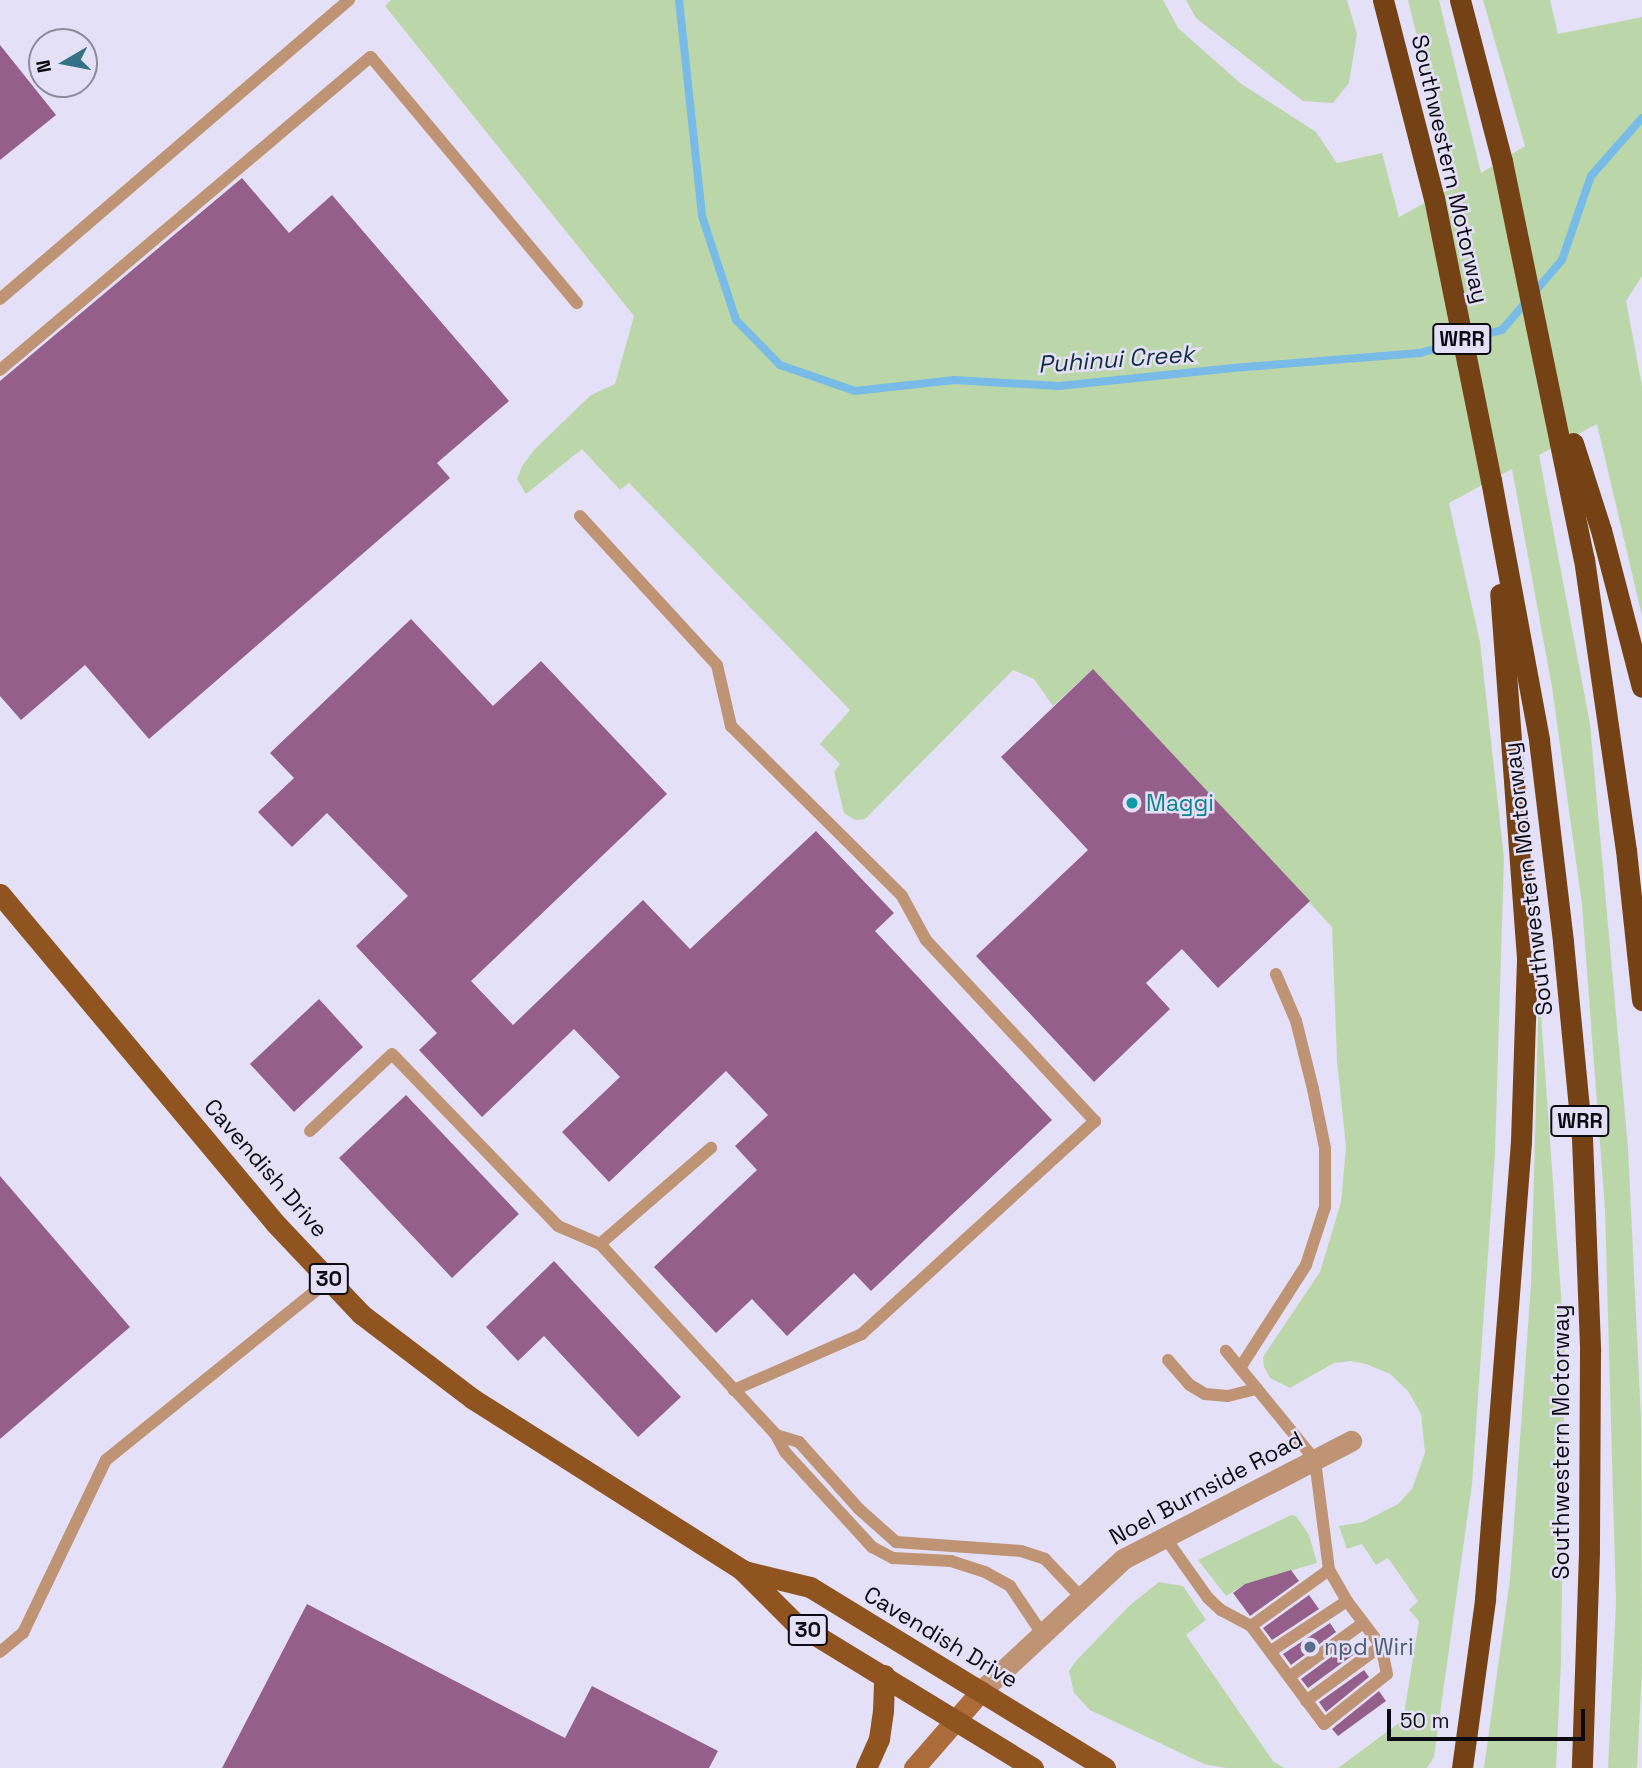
<!DOCTYPE html>
<style>
body{margin:0}
#map{position:relative;width:1642px;height:1768px;overflow:hidden;background:#e4e0f8;font-family:"Space Grotesk",sans-serif}
div>[style]{position:absolute}
.green>*{inset:0;background:#bbd7aa}
.stream>*{height:8px;margin:-4px;padding:0 4px;transform-origin:4px;border-radius:4px;background:#78bbe6}
.building>*{inset:0;background:#955f8b}
.lane>*{height:12px;margin:-6px;padding:0 6px;transform-origin:6px;border-radius:6px;background:#bf9475}
.street>*{height:21px;margin:-10.5px;padding:0 10.5px;transform-origin:10.5px;border-radius:10.5px;background:#bf9475}
.secondary>*{height:21px;margin:-10.5px;padding:0 10.5px;transform-origin:10.5px;border-radius:10.5px;background:#ab6c3a}
.primary>*{height:21px;margin:-10.5px;padding:0 10.5px;transform-origin:10.5px;border-radius:10.5px;background:#905421}
.highway>*{height:21px;margin:-10.5px;padding:0 10.5px;transform-origin:10.5px;border-radius:10.5px;background:#754216}
.dots>*{width:19px;height:19px;translate:-50% -50%;box-sizing:border-box;border:4px solid #e4e0f8;border-radius:50%}
span{translate:-50% -50%;white-space:nowrap;text-align:center;line-height:1.15;-webkit-text-stroke:5px #e4e0f8;paint-order:stroke}
.shield-label span{padding:2px 5px;background:#e4e0f8;border:2px solid;border-radius:5px;-webkit-text-stroke-width:0}
.shield-label{font-size:21px;color:#0c0a12;font-weight:700}
.street-label{font-size:23px;color:#0c0a12}
.culture-label{font-size:23px;color:#0d838f}
.left{translate:0 -50%;text-align:left}
.service-label{font-size:23px;color:#4e5e75}
.water-label{font-size:24px;color:#112f41;font-style:italic}
.north{position:absolute;left:28px;top:28px;width:70px;height:70px;box-sizing:border-box;background:#e4e0f8;border:2px solid #8e8a9c;border-radius:50%;rotate:260deg;font-size:19px;font-weight:700;line-height:28px;text-align:center;color:#0c0a12}
.north::after{content:'';display:block;margin:auto;width:24px;height:32px;background:#337187;clip-path:polygon(50% 0,100% 100%,50% 72%,0 100%)}
.scale{position:absolute;left:1387px;top:1709px;width:198px;height:32px;box-sizing:border-box;border:4px solid #0c0a12;border-top:0;padding-left:9px;font-size:21px;line-height:24px;white-space:nowrap;color:#0c0a12;-webkit-text-stroke:5px #e4e0f8;paint-order:stroke}
</style>
<div id="map">
<div class="green">
<div style="clip-path:polygon(391px 0,1163px 0,1178px 28px,1240px 83px,1316px 132px,1337px 163px,1382px 153px,1399px 217px,1454px 187px,1408px 0,1439px 0,1481px 173px,1525px 146px,1483px 0,1550px 0,1558px 34px,1642px 17px,1642px 276px,1626px 301px,1642px 386px,1642px 616px,1597px 424px,1539px 455px,1590px 724px,1628px 1148px,1641px 1419px,1642px 1668px,1637px 1768px,1608px 1768px,1616px 1603px,1605px 1209px,1582px 905px,1552px 687px,1512px 469px,1449px 503px,1480px 642px,1504px 858px,1495px 1153px,1472px 1484px,1434px 1757px,1427px 1768px,1338px 1768px,1403px 1720px,1419px 1621px,1409px 1610px,1418px 1601px,1388px 1558px,1376px 1565px,1362px 1544px,1347px 1549px,1339px 1526px,1363px 1522px,1398px 1504px,1412px 1489px,1425px 1453px,1421px 1414px,1408px 1391px,1390px 1374px,1366px 1364px,1351px 1361px,1334px 1363px,1290px 1388px,1270px 1378px,1264px 1367px,1263px 1357px,1320px 1272px,1341px 1202px,1346px 1147px,1337px 1061px,1332px 927px,1093px 669px,1053px 706px,1034px 679px,1013px 670px,865px 819px,855px 820px,844px 813px,834px 772px,840px 764px,820px 744px,850px 710px,629px 483px,620px 490px,582px 449px,526px 494px,517px 479px,522px 466px,535px 449px,591px 395px,615px 384px,634px 316px,385px 6px)"></div>
<div style="clip-path:polygon(1186px 0,1347px 0,1357px 34px,1349px 83px,1333px 103px,1303px 101px,1196px 18px)"></div>
<div style="clip-path:polygon(1539px 987px,1565px 1351px,1561px 1661px,1556px 1768px,1484px 1768px,1510px 1579px,1531px 1284px)"></div>
<div style="clip-path:polygon(1291px 1515px,1296px 1516px,1309px 1535px,1317px 1563px,1245px 1584px,1226px 1596px,1198px 1560px)"></div>
<div style="clip-path:polygon(1159px 1582px,1183px 1586px,1206px 1620px,1186px 1635px,1273px 1761px,1284px 1768px,1226px 1768px,1204px 1764px,1090px 1710px,1074px 1693px,1069px 1671px,1075px 1662px,1129px 1606px)"></div>
</div>
<div class="stream">
<div style="left:679px;top:0;width:217px;rotate:83.9deg"></div>
<div style="left:702px;top:216px;width:109px;rotate:71.9deg"></div>
<div style="left:736px;top:320px;width:63px;rotate:45.6deg"></div>
<div style="left:780px;top:365px;width:79px;rotate:19.1deg"></div>
<div style="left:855px;top:391px;width:100px;rotate:-6.3deg"></div>
<div style="left:954px;top:380px;width:105px;rotate:3.3deg"></div>
<div style="left:1059px;top:386px;width:175px;rotate:-5.9deg"></div>
<div style="left:1233px;top:368px;width:188px;rotate:-4.6deg"></div>
<div style="left:1420px;top:353px;width:85px;rotate:-15.7deg"></div>
<div style="left:1502px;top:330px;width:92px;rotate:-49.4deg"></div>
<div style="left:1562px;top:260px;width:89px;rotate:-71deg"></div>
<div style="left:1591px;top:176px;width:77px;rotate:-48.7deg"></div>
</div>
<div class="building">
<div style="clip-path:polygon(0 45px,56px 115px,0 160px)"></div>
<div style="clip-path:polygon(242px 178px,289px 233px,332px 195px,509px 401px,437px 463px,450px 478px,149px 739px,85px 665px,21px 720px,0 696px,0 381px)"></div>
<div style="clip-path:polygon(411px 619px,493px 706px,541px 661px,667px 794px,471px 981px,513px 1025px,643px 900px,690px 949px,816px 831px,894px 913px,875px 931px,1052px 1120px,871px 1291px,854px 1273px,787px 1336px,752px 1299px,716px 1333px,654px 1267px,757px 1170px,735px 1146px,768px 1115px,726px 1071px,609px 1182px,562px 1132px,620px 1077px,574px 1029px,482px 1117px,419px 1050px,437px 1033px,356px 946px,408px 896px,327px 813px,292px 847px,258px 812px,294px 778px,270px 753px)"></div>
<div style="clip-path:polygon(1093px 669px,1310px 901px,1218px 988px,1182px 949px,1146px 983px,1170px 1009px,1094px 1082px,976px 956px,1088px 850px,1001px 757px)"></div>
<div style="clip-path:polygon(319px 999px,363px 1047px,294px 1112px,250px 1064px)"></div>
<div style="clip-path:polygon(406px 1095px,519px 1214px,452px 1278px,339px 1158px)"></div>
<div style="clip-path:polygon(0 1176px,130px 1327px,0 1439px)"></div>
<div style="clip-path:polygon(554px 1261px,681px 1397px,638px 1437px,544px 1336px,518px 1361px,486px 1327px)"></div>
<div style="clip-path:polygon(1291px 1570px,1299px 1581px,1250px 1616px,1233px 1593px,1245px 1584px)"></div>
<div style="clip-path:polygon(1309px 1595px,1319px 1609px,1272px 1640px,1263px 1628px)"></div>
<div style="clip-path:polygon(307px 1604px,565px 1738px,592px 1686px,718px 1751px,709px 1768px,222px 1768px)"></div>
<div style="clip-path:polygon(1330px 1623px,1336px 1632px,1291px 1665px,1283px 1654px)"></div>
<div style="clip-path:polygon(1346px 1646px,1353px 1655px,1308px 1688px,1301px 1679px)"></div>
<div style="clip-path:polygon(1364px 1670px,1369px 1677px,1326px 1712px,1319px 1702px)"></div>
<div style="clip-path:polygon(1379px 1691px,1386px 1701px,1338px 1736px,1332px 1729px)"></div>
</div>
<div class="lane">
<div style="left:0;top:299px;width:460px;rotate:-40.6deg"></div>
<div style="left:0;top:370px;width:485px;rotate:-40.2deg"></div>
<div style="left:371px;top:57px;width:321px;rotate:50.1deg"></div>
<div style="left:580px;top:516px;width:202px;rotate:47.4deg"></div>
<div style="left:717px;top:665px;width:63px;rotate:77.1deg"></div>
<div style="left:731px;top:726px;width:241px;rotate:44.8deg"></div>
<div style="left:902px;top:896px;width:50px;rotate:61.4deg"></div>
<div style="left:926px;top:940px;width:248px;rotate:47deg"></div>
<div style="left:1095px;top:1121px;width:316px;rotate:137.6deg"></div>
<div style="left:862px;top:1334px;width:140px;rotate:156.4deg"></div>
<div style="left:310px;top:1131px;width:112px;rotate:-43.2deg"></div>
<div style="left:392px;top:1054px;width:239px;rotate:46deg"></div>
<div style="left:558px;top:1226px;width:46px;rotate:23.2deg"></div>
<div style="left:600px;top:1244px;width:260px;rotate:47.3deg"></div>
<div style="left:776px;top:1435px;width:19px;rotate:62deg"></div>
<div style="left:785px;top:1452px;width:129px;rotate:47.5deg"></div>
<div style="left:872px;top:1547px;width:24px;rotate:28deg"></div>
<div style="left:893px;top:1558px;width:58px;rotate:3deg"></div>
<div style="left:951px;top:1561px;width:36px;rotate:18deg"></div>
<div style="left:985px;top:1572px;width:29px;rotate:29deg"></div>
<div style="left:1010px;top:1586px;width:55px;rotate:56deg"></div>
<div style="left:600px;top:1244px;width:147px;rotate:-40.9deg"></div>
<div style="left:1168px;top:1360px;width:33px;rotate:49deg"></div>
<div style="left:1190px;top:1385px;width:17px;rotate:31deg"></div>
<div style="left:1205px;top:1394px;width:23px;rotate:5deg"></div>
<div style="left:1228px;top:1396px;width:30px;rotate:-14deg"></div>
<div style="left:1240px;top:1368px;width:122px;rotate:-57.3deg"></div>
<div style="left:1306px;top:1265px;width:61px;rotate:-71.9deg"></div>
<div style="left:1325px;top:1207px;width:59px;rotate:-90deg"></div>
<div style="left:1325px;top:1148px;width:60px;rotate:-101.5deg"></div>
<div style="left:1313px;top:1089px;width:70px;rotate:-104deg"></div>
<div style="left:1296px;top:1021px;width:51px;rotate:-113.1deg"></div>
<div style="left:776px;top:1435px;width:24px;rotate:17deg"></div>
<div style="left:799px;top:1442px;width:90px;rotate:48.2deg"></div>
<div style="left:859px;top:1509px;width:50px;rotate:41.7deg"></div>
<div style="left:896px;top:1542px;width:125px;rotate:4.1deg"></div>
<div style="left:1021px;top:1551px;width:25px;rotate:18deg"></div>
<div style="left:1045px;top:1559px;width:51px;rotate:46.6deg"></div>
<div style="left:1164px;top:1536px;width:76px;rotate:54.6deg"></div>
<div style="left:1208px;top:1598px;width:18px;rotate:43deg"></div>
<div style="left:1221px;top:1610px;width:34px;rotate:28deg"></div>
<div style="left:1251px;top:1626px;width:122px;rotate:53.3deg"></div>
<div style="left:1324px;top:1724px;width:80px;rotate:-38.4deg"></div>
<div style="left:1387px;top:1674px;width:29px;rotate:-102deg"></div>
<div style="left:1381px;top:1646px;width:56px;rotate:-127.1deg"></div>
<div style="left:1347px;top:1601px;width:36px;rotate:-120deg"></div>
<div style="left:1329px;top:1570px;width:111px;rotate:-97.3deg"></div>
<div style="left:1315px;top:1460px;width:141px;rotate:-129.2deg"></div>
<div style="left:1251px;top:1626px;width:96px;rotate:-35.7deg"></div>
<div style="left:1271px;top:1651px;width:91px;rotate:-33.3deg"></div>
<div style="left:0;top:1652px;width:30px;rotate:-40deg"></div>
<div style="left:23px;top:1633px;width:192px;rotate:-64.4deg"></div>
<div style="left:106px;top:1460px;width:287px;rotate:-38.9deg"></div>
<div style="left:1289px;top:1677px;width:92px;rotate:-36.1deg"></div>
<div style="left:1306px;top:1701px;width:93px;rotate:-36.3deg"></div>
</div>
<div class="street">
<div style="left:981px;top:1691px;width:194px;rotate:-42.9deg"></div>
<div style="left:1123px;top:1559px;width:257px;rotate:-27.4deg"></div>
</div>
<div class="secondary">
<div style="left:914px;top:1768px;width:102px;rotate:-49deg"></div>
</div>
<div class="primary">
<div style="left:0;top:894px;width:429px;rotate:50.1deg"></div>
<div style="left:275px;top:1223px;width:125px;rotate:46.6deg"></div>
<div style="left:361px;top:1314px;width:141px;rotate:37.2deg"></div>
<div style="left:473px;top:1399px;width:319px;rotate:32.4deg"></div>
<div style="left:742px;top:1570px;width:74px;rotate:45deg"></div>
<div style="left:794px;top:1622px;width:280px;rotate:31.4deg"></div>
<div style="left:744px;top:1571px;width:68px;rotate:13.6deg"></div>
<div style="left:810px;top:1587px;width:346px;rotate:31.5deg"></div>
<div style="left:866px;top:1768px;width:32px;rotate:-66deg"></div>
<div style="left:879px;top:1739px;width:28px;rotate:-82deg"></div>
<div style="left:883px;top:1711px;width:36px;rotate:-88deg"></div>
</div>
<div class="highway">
<div style="left:1383px;top:0;width:204px;rotate:75.6deg"></div>
<div style="left:1434px;top:198px;width:288px;rotate:78.6deg"></div>
<div style="left:1491px;top:480px;width:264px;rotate:79.5deg"></div>
<div style="left:1539px;top:740px;width:203px;rotate:83.2deg"></div>
<div style="left:1563px;top:942px;width:197px;rotate:84.5deg"></div>
<div style="left:1582px;top:1138px;width:213px;rotate:87.8deg"></div>
<div style="left:1590px;top:1351px;width:201px;rotate:90.3deg"></div>
<div style="left:1589px;top:1552px;width:216px;rotate:91.9deg"></div>
<div style="left:1460px;top:0;width:166px;rotate:75.4deg"></div>
<div style="left:1502px;top:161px;width:406px;rotate:78.4deg"></div>
<div style="left:1584px;top:559px;width:294px;rotate:81.8deg"></div>
<div style="left:1626px;top:850px;width:151px;rotate:83.9deg"></div>
<div style="left:1573px;top:443px;width:91px;rotate:72.2deg"></div>
<div style="left:1601px;top:530px;width:162px;rotate:75.4deg"></div>
<div style="left:1462px;top:1768px;width:171px;rotate:-82.2deg"></div>
<div style="left:1485px;top:1599px;width:459px;rotate:-85.5deg"></div>
<div style="left:1521px;top:1141px;width:183px;rotate:-88.1deg"></div>
<div style="left:1527px;top:958px;width:365px;rotate:-94.2deg"></div>
</div>
<div class="dots">
<div style="left:1132px;top:803px;background:#0f9aa8"></div>
<div style="left:1310px;top:1647px;background:#5c6f8a"></div>
</div>
<div class="shield-label">
<span style="left:1462px;top:339px">WRR</span>
<span style="left:1580px;top:1121px">WRR</span>
<span style="left:329px;top:1279px">30</span>
<span style="left:808px;top:1630px">30</span>
</div>
<div class="street-label">
<span style="left:1450px;top:169px;rotate:77deg">Southwestern Motorway</span>
<span style="left:1528px;top:879px;rotate:-97deg">Southwestern Motorway</span>
<span style="left:266px;top:1168px;rotate:49deg">Cavendish Drive</span>
<span style="left:1561px;top:1442px;rotate:-90deg">Southwestern Motorway</span>
<span style="left:1206px;top:1488px;rotate:-28deg">Noel Burnside Road</span>
<span style="left:941px;top:1637px;rotate:31deg">Cavendish Drive</span>
</div>
<div class="culture-label">
<span class="left" style="left:1146px;top:803px">Maggi</span>
</div>
<div class="service-label">
<span class="left" style="left:1324px;top:1647px">npd Wiri</span>
</div>
<div class="water-label">
<span style="left:1116px;top:359px;rotate:-4deg">Puhinui Creek</span>
</div>
<div class="north">N</div>
<div class="scale">50 m</div>
</div>
